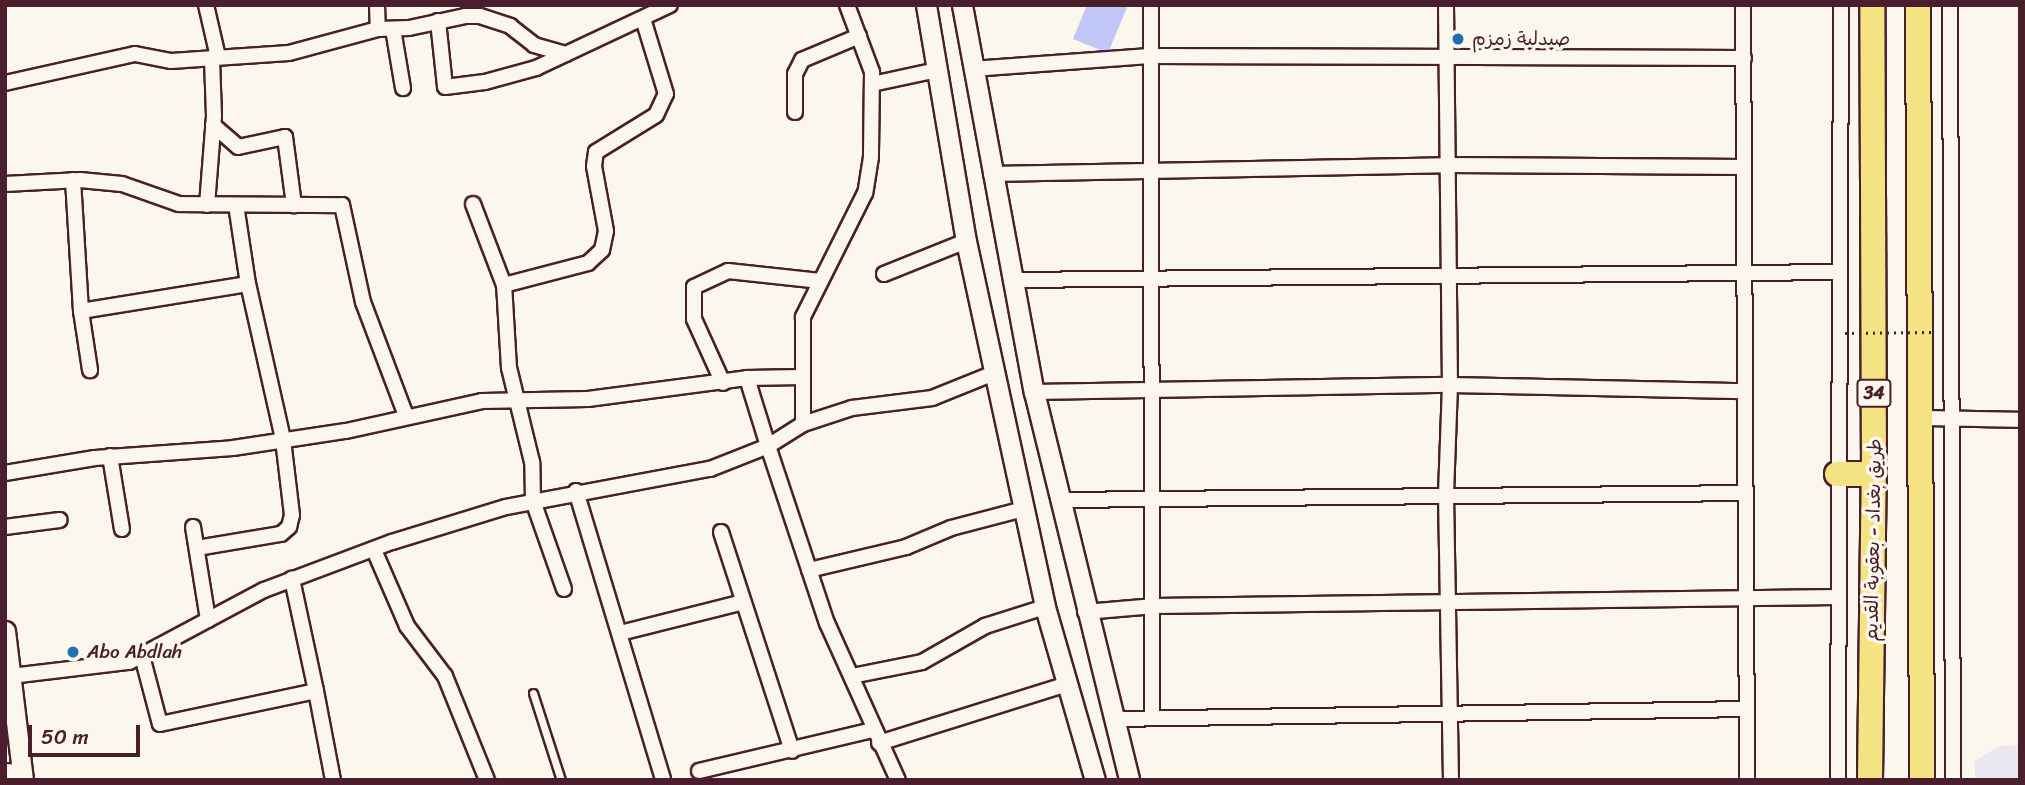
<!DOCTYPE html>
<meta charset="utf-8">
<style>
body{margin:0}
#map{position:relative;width:2025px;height:785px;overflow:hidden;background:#fbf7ec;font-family:Sriracha,"Playpen Sans Arabic",sans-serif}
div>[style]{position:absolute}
.built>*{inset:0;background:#e9e8f0}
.building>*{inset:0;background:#c0c6f8}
.roads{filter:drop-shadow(2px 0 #4a1f2b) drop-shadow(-2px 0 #4a1f2b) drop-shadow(0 2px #4a1f2b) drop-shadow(0 -2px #4a1f2b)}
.service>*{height:7px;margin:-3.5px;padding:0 3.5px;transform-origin:3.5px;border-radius:3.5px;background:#fbf7ec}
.minor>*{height:14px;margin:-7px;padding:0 7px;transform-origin:7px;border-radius:7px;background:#fbf7ec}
.tertiary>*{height:19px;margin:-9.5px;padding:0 9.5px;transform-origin:9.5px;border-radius:9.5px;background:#fbf7ec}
.trunk>*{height:24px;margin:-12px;padding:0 12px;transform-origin:12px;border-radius:12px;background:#f4e382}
.path-bridge>*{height:2.5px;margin-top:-1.25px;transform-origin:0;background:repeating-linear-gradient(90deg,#4a1f2b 0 2px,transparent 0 7px)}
.dots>*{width:19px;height:19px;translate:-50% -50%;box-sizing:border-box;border:4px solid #fbf7ec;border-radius:50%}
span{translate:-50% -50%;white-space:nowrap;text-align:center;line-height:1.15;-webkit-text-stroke:7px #fbf7ec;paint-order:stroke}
.shield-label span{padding:2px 5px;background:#fbf7ec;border:2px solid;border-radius:5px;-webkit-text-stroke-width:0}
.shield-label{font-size:18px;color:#4a1f2b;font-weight:700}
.poi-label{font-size:19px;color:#4a1f2b}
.left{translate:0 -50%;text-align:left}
.street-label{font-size:19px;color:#4a1f2b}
.frame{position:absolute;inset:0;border:7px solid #4a1f2b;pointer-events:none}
.scale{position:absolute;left:28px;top:725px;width:112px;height:32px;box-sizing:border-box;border:4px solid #4a1f2b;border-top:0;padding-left:9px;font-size:21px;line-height:24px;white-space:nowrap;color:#4a1f2b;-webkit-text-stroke:5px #fbf7ec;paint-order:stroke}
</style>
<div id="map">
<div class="built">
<div style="clip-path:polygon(2020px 745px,2020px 780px,1975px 780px,1975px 761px,1999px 746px)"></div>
</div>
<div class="building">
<div style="clip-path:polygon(1087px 5px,1128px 5px,1108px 53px,1073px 39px)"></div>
</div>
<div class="roads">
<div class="service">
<div style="left:533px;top:693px;width:91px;rotate:72.2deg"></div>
</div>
<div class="minor">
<div style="left:206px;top:5px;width:53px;rotate:77deg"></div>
<div style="left:377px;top:5px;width:24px;rotate:88deg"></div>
<div style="left:847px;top:5px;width:72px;rotate:69.5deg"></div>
<div style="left:872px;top:72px;width:85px;rotate:90.7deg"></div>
<div style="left:871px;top:157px;width:36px;rotate:99deg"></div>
<div style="left:865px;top:193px;width:139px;rotate:116.6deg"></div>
<div style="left:803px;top:317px;width:107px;rotate:90deg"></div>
<div style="left:803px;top:424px;width:41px;rotate:147.8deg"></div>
<div style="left:768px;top:446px;width:187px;rotate:71.6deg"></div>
<div style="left:827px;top:623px;width:172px;rotate:65.7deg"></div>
<div style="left:1151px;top:5px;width:711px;rotate:89.92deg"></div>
<div style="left:1446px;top:5px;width:380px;rotate:89.4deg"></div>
<div style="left:1450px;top:385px;width:109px;rotate:92.1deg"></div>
<div style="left:1446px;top:494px;width:286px;rotate:89deg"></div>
<div style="left:1743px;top:5px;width:775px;rotate:89.7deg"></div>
<div style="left:1950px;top:5px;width:775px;rotate:89.78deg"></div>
<div style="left:438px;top:21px;width:66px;rotate:83.9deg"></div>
<div style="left:445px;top:87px;width:40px;rotate:-7.1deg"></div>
<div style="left:485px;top:82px;width:53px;rotate:-15.4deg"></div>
<div style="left:536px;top:68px;width:148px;rotate:-25.2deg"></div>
<div style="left:393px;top:29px;width:60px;rotate:80.4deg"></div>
<div style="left:972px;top:69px;width:178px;rotate:-4.2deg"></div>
<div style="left:1150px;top:56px;width:594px;rotate:0.19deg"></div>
<div style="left:5px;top:83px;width:133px;rotate:-12.6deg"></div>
<div style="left:135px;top:54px;width:37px;rotate:11deg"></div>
<div style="left:171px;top:61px;width:118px;rotate:-3.9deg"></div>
<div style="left:289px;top:53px;width:92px;rotate:-15.1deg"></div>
<div style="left:378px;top:29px;width:31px;rotate:-2deg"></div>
<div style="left:409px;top:28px;width:57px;rotate:-12.1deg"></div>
<div style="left:465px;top:16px;width:15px"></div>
<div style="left:480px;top:16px;width:32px;rotate:18deg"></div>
<div style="left:510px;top:26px;width:31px;rotate:38deg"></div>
<div style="left:534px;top:45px;width:33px;rotate:16deg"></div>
<div style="left:872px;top:84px;width:66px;rotate:-12.2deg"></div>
<div style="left:795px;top:112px;width:38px;rotate:-90deg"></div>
<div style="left:795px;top:74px;width:16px;rotate:-63deg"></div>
<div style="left:802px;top:60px;width:62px;rotate:-22.8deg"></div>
<div style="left:213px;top:125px;width:33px;rotate:41deg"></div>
<div style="left:238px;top:147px;width:48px;rotate:-12deg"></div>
<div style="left:285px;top:137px;width:69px;rotate:82.5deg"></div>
<div style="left:991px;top:174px;width:455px;rotate:-1.1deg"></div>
<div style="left:1446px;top:165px;width:298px;rotate:0.4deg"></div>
<div style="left:73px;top:180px;width:131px;rotate:86.5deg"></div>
<div style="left:81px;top:311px;width:169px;rotate:-9.2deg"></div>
<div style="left:248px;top:284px;width:80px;rotate:-98.6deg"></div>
<div style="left:5px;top:184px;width:75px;rotate:-3.1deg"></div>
<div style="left:80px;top:180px;width:42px;rotate:5.4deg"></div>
<div style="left:122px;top:184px;width:60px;rotate:19.3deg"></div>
<div style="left:179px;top:204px;width:163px;rotate:0.4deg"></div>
<div style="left:342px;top:205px;width:99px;rotate:77.8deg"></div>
<div style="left:363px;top:302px;width:122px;rotate:69.3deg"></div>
<div style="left:473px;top:204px;width:87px;rotate:69.1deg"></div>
<div style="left:207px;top:205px;width:89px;rotate:-85.5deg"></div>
<div style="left:214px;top:116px;width:58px;rotate:-92deg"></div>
<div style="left:884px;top:274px;width:88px;rotate:-21.9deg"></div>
<div style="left:1011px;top:280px;width:827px;rotate:-0.55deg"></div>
<div style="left:81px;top:311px;width:60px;rotate:81.3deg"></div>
<div style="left:723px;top:383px;width:70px;rotate:-114.4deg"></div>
<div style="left:694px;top:319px;width:32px;rotate:-90deg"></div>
<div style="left:694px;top:287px;width:38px;rotate:-25deg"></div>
<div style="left:728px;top:271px;width:93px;rotate:6.2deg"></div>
<div style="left:1034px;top:392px;width:416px;rotate:-1deg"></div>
<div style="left:1450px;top:385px;width:295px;rotate:1.2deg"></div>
<div style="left:1920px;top:418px;width:100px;rotate:1.1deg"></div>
<div style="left:803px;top:424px;width:52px;rotate:-18.1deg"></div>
<div style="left:852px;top:408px;width:81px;rotate:-7.1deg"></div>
<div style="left:932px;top:398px;width:67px;rotate:-22deg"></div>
<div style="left:110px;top:456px;width:74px;rotate:80.7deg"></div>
<div style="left:5px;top:473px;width:91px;rotate:-9.5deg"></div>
<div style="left:95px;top:458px;width:138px;rotate:-4.1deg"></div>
<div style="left:233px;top:448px;width:114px;rotate:-8.6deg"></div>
<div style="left:346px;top:431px;width:139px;rotate:-12.4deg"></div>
<div style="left:482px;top:401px;width:106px;rotate:-1.1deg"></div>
<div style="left:588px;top:399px;width:160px;rotate:-7.5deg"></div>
<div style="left:747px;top:378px;width:55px;rotate:-1deg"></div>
<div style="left:576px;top:491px;width:302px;rotate:73.2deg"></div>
<div style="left:1059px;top:500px;width:686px;rotate:-0.58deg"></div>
<div style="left:5px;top:527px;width:55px;rotate:-7.3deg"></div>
<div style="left:193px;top:527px;width:94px;rotate:80.8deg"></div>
<div style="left:721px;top:532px;width:230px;rotate:72deg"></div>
<div style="left:197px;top:548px;width:85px;rotate:-9.5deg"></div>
<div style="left:281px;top:534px;width:11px;rotate:-41deg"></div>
<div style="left:289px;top:527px;width:12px;rotate:-76deg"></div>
<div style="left:292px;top:515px;width:77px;rotate:-96.8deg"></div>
<div style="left:283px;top:439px;width:159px;rotate:-102.7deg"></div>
<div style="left:374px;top:550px;width:83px;rotate:66.5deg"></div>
<div style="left:407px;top:626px;width:63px;rotate:52.8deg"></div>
<div style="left:445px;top:676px;width:112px;rotate:68deg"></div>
<div style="left:809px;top:570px;width:100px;rotate:-13.3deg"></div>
<div style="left:906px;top:547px;width:49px;rotate:-22.9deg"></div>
<div style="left:951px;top:528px;width:75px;rotate:-14.6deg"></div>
<div style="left:564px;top:589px;width:93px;rotate:-109.4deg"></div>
<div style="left:533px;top:501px;width:39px;rotate:-91deg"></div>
<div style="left:532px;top:462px;width:97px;rotate:-103.7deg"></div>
<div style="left:509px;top:368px;width:83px;rotate:-93.4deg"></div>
<div style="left:504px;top:285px;width:87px;rotate:-14.7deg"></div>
<div style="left:588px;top:263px;width:19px;rotate:-43deg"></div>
<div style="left:602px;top:250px;width:19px;rotate:-78deg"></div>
<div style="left:606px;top:231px;width:66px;rotate:-100.5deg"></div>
<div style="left:594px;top:166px;width:14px;rotate:-82deg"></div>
<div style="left:596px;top:152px;width:70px;rotate:-31.7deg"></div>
<div style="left:656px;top:115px;width:23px;rotate:-65deg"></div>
<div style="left:666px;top:94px;width:78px;rotate:-107deg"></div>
<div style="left:1085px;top:612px;width:70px;rotate:-4.9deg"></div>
<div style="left:1155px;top:606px;width:682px;rotate:-0.76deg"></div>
<div style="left:620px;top:633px;width:127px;rotate:-14.1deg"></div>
<div style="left:142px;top:656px;width:70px;rotate:75.2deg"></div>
<div style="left:160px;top:724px;width:159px;rotate:-11.9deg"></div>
<div style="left:316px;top:691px;width:115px;rotate:-102.1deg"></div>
<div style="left:11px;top:676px;width:119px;rotate:-6.8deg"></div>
<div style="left:129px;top:662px;width:153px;rotate:-28.1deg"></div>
<div style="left:264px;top:590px;width:137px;rotate:-20.6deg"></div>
<div style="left:392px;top:542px;width:119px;rotate:-17.1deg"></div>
<div style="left:506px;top:507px;width:208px;rotate:-10.6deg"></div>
<div style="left:710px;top:469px;width:62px;rotate:-21.6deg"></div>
<div style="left:768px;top:446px;width:71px;rotate:-107.2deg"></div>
<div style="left:852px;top:676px;width:71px;rotate:-11.3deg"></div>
<div style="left:922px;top:662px;width:73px;rotate:-29.7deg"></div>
<div style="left:985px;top:626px;width:63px;rotate:-17.6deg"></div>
<div style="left:316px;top:691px;width:91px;rotate:79.2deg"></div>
<div style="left:1113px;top:719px;width:634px;rotate:-0.9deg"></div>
<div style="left:879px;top:743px;width:197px;rotate:-17.4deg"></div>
<div style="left:5px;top:771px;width:17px;rotate:3deg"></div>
<div style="left:699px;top:771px;width:179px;rotate:-13.3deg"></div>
<div style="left:1838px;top:780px;width:775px;rotate:-89.78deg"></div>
</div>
<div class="tertiary">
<div style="left:926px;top:5px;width:239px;rotate:80.4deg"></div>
<div style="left:966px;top:241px;width:374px;rotate:77.8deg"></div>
<div style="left:1045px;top:607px;width:180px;rotate:73.9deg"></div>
<div style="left:962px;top:5px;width:394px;rotate:79.5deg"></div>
<div style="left:1034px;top:392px;width:399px;rotate:76.2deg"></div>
<div style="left:5px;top:631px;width:150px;rotate:83.1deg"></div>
</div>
<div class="trunk">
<div style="left:1918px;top:5px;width:775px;rotate:89.7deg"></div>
<div style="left:1837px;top:474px;width:37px"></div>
<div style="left:1870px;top:780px;width:306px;rotate:-89.3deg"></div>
<div style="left:1874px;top:474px;width:469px;rotate:-90.2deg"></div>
</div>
</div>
<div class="path-bridge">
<div style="left:1845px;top:333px;width:90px;rotate:-0.6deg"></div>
</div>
<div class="dots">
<div style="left:1458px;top:39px;background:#1f6fb2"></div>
<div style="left:73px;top:652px;background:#1f6fb2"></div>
</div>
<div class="shield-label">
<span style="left:1874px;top:393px">34</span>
</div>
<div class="poi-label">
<span class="left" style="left:1472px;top:39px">صيدلية زمزم</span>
<span class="left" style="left:87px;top:652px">Abo Abdlah</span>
</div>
<div class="street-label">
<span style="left:1873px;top:540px;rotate:-89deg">طريق بغداد - بعقوبة القديم</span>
</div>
<div class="frame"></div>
<div class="scale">50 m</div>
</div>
